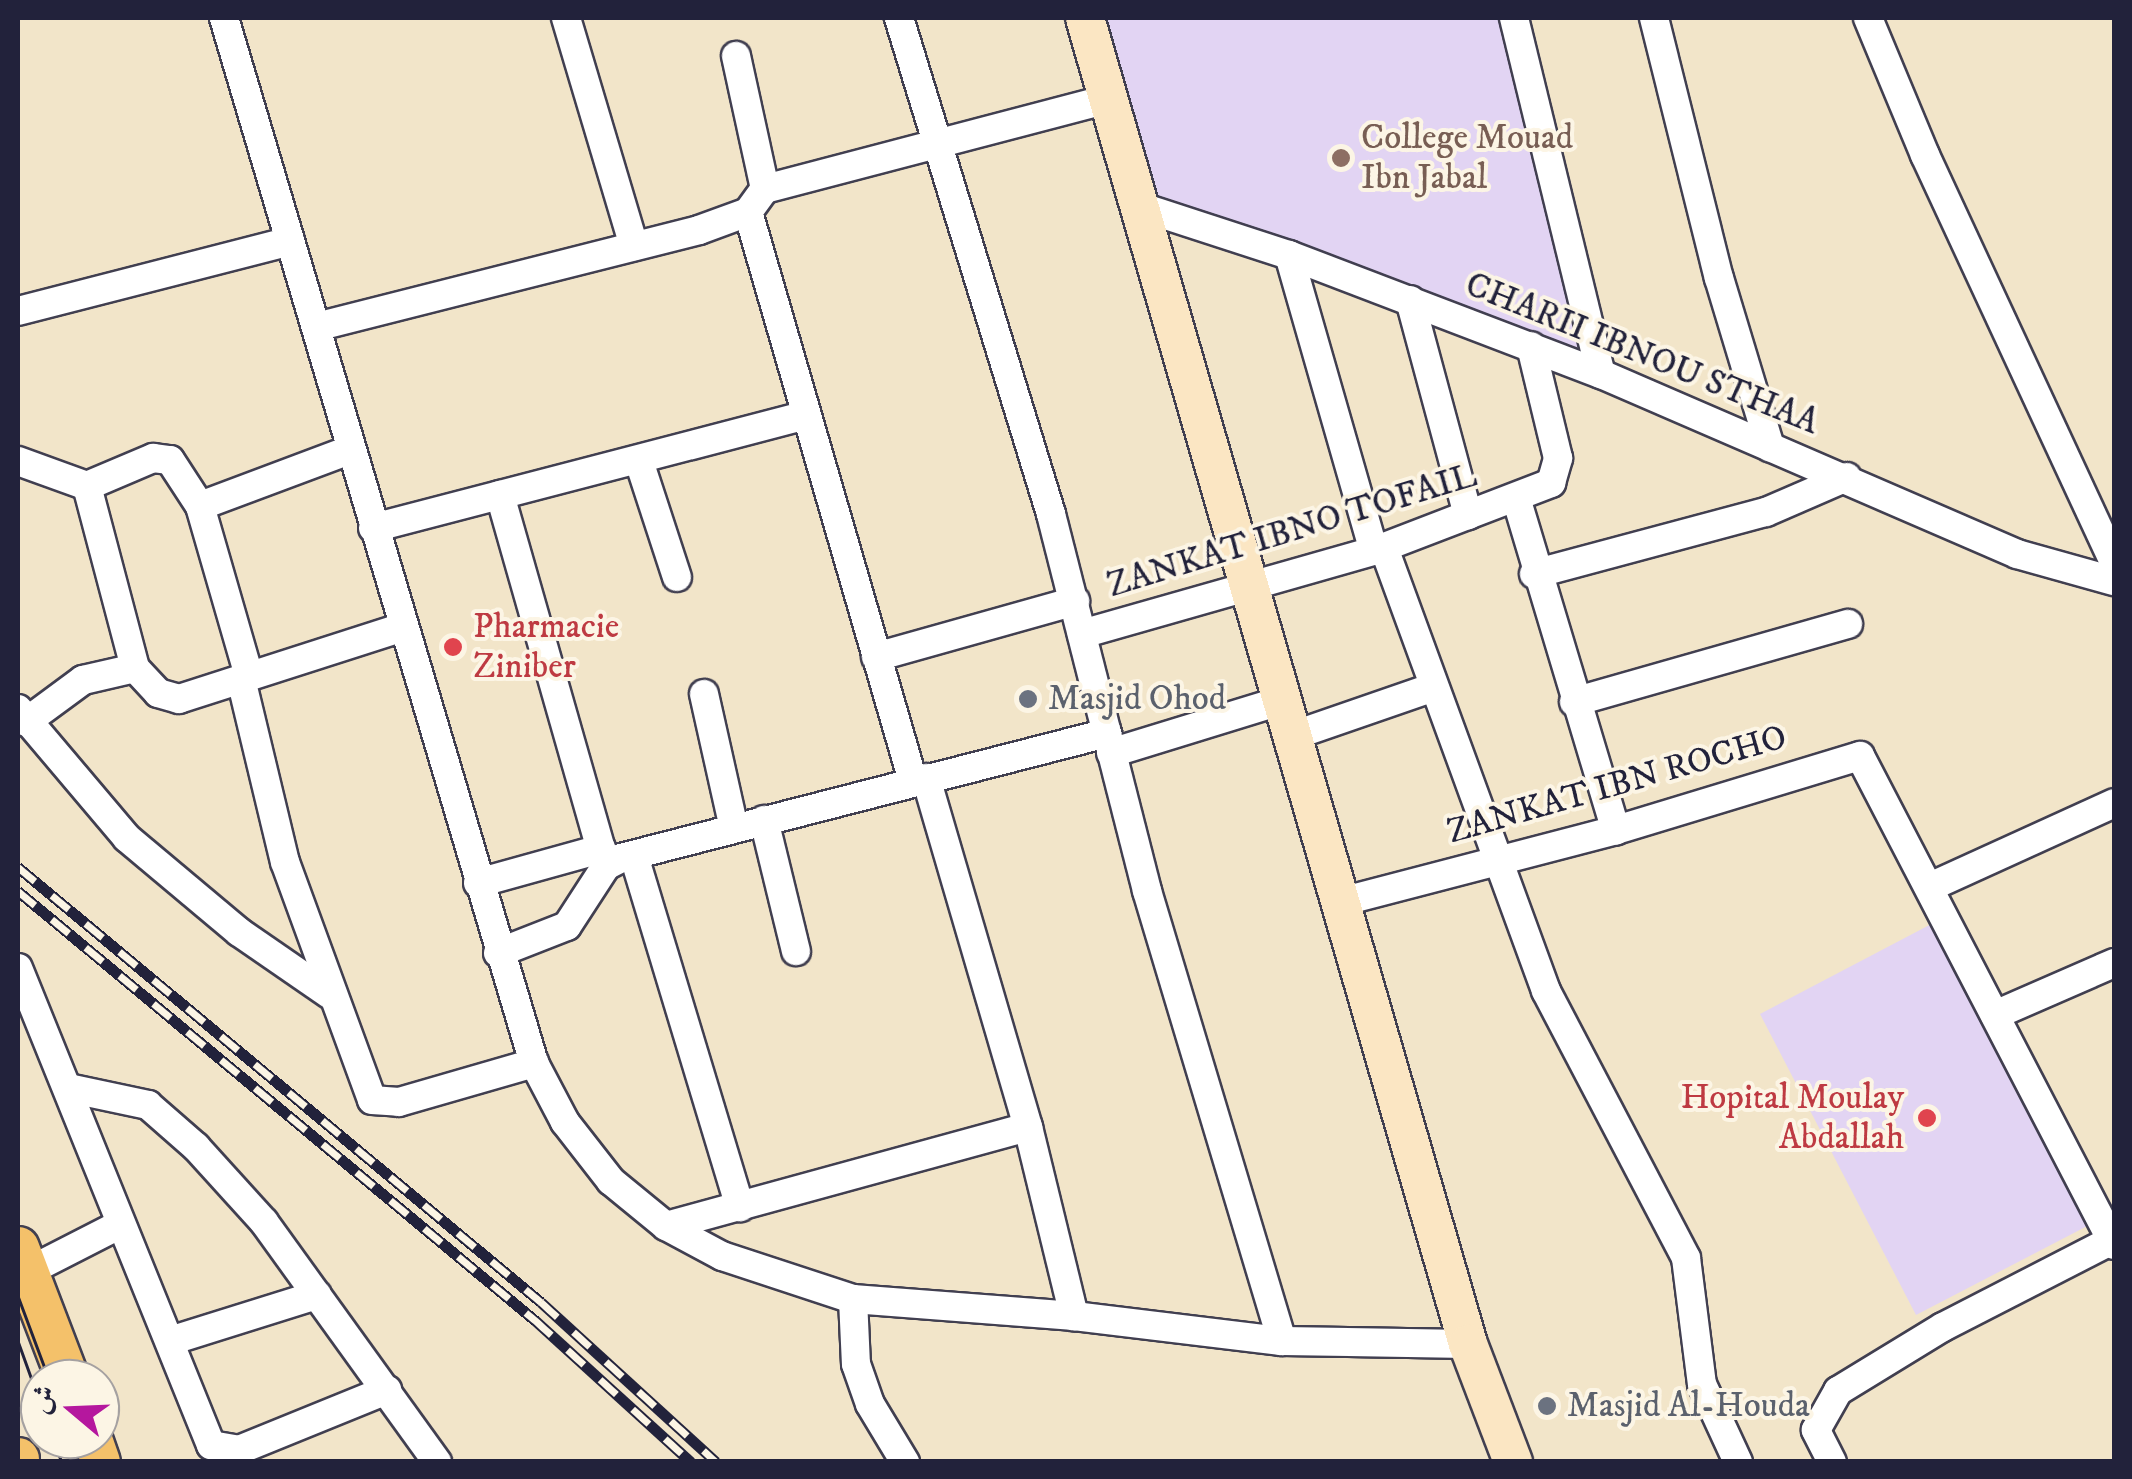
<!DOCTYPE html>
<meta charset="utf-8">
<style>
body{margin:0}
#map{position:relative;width:2132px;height:1479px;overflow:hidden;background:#f2e5c9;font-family:"IM FELL DW Pica",Amiri,serif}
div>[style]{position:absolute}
.built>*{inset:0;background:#e2d4f3}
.roads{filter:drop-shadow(2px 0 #413f50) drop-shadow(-2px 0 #413f50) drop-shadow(0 2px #413f50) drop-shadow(0 -2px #413f50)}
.street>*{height:28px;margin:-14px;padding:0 14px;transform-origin:14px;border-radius:14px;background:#fff}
.secondary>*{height:38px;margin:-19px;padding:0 19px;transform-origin:19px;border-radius:19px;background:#fbe6c3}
.primary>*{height:42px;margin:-21px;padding:0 21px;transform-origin:21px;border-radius:21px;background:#f4c16a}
.tram>*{height:2.5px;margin:-1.25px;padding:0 1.25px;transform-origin:1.25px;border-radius:1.25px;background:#22223b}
.rail>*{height:11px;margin-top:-5.5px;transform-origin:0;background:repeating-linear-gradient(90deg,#fcf5e5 0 22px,#22223b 0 44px);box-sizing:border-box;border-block:2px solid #22223b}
.dots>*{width:28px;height:28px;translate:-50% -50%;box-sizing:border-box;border:5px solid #fcf5e5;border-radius:50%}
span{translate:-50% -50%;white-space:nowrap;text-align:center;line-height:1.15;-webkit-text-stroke:8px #fcf5e5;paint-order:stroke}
.education-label{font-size:35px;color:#785e54}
.left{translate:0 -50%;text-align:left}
.street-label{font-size:35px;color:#22223b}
.health-label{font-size:35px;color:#be3a42}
.right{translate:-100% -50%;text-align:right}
.worship-label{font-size:35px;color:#5b616d}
.frame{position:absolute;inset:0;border:20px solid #22223b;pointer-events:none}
.north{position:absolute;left:20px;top:1359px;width:100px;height:100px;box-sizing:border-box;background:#fcf5e5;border:2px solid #a5a1a1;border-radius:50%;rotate:289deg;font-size:28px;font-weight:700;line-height:40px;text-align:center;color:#22223b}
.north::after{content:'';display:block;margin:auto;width:35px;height:45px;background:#b5179e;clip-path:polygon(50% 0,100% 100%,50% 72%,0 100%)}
</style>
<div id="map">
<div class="built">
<div style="clip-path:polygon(1094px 18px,1521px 18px,1596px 384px,1145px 206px)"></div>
<div style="clip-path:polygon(1939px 920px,2095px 1222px,1916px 1315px,1760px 1014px)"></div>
</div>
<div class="roads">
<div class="street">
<div style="left:224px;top:18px;width:1090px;rotate:73.48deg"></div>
<div style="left:534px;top:1063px;width:67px;rotate:62.3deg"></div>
<div style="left:565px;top:1122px;width:75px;rotate:52.1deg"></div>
<div style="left:611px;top:1181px;width:71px;rotate:39.3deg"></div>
<div style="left:666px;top:1226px;width:64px;rotate:28.2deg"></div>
<div style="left:722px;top:1256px;width:138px;rotate:18.2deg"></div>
<div style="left:853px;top:1299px;width:222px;rotate:4.4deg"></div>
<div style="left:1074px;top:1316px;width:209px;rotate:6.9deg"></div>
<div style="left:1282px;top:1341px;width:186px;rotate:0.9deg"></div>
<div style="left:566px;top:18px;width:238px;rotate:73.4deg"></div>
<div style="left:899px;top:18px;width:519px;rotate:72.96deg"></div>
<div style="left:1051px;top:514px;width:389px;rotate:75.7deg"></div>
<div style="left:1147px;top:891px;width:470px;rotate:73.3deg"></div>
<div style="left:1514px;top:18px;width:366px;rotate:76.3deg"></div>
<div style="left:1654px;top:18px;width:268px;rotate:76deg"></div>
<div style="left:1719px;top:278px;width:177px;rotate:73.2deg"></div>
<div style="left:1868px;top:18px;width:148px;rotate:67.4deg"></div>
<div style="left:1925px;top:155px;width:450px;rotate:65.1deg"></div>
<div style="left:736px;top:56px;width:136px;rotate:77.7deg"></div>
<div style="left:1138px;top:206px;width:159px;rotate:18deg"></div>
<div style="left:1289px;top:255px;width:334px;rotate:20.9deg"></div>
<div style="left:1601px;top:374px;width:453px;rotate:23.4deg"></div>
<div style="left:2017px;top:554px;width:101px;rotate:15.6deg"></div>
<div style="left:748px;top:212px;width:592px;rotate:73.83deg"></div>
<div style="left:1289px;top:255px;width:308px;rotate:74deg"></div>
<div style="left:1410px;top:300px;width:223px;rotate:74.9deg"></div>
<div style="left:18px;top:311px;width:281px;rotate:-14.4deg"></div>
<div style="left:316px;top:327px;width:395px;rotate:-14.2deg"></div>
<div style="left:699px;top:230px;width:52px;rotate:-20.2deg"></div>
<div style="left:748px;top:212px;width:29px;rotate:-54deg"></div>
<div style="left:765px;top:189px;width:355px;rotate:-14.7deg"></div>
<div style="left:18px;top:461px;width:73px;rotate:19.9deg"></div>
<div style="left:87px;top:486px;width:188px;rotate:75.2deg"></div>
<div style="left:639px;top:461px;width:122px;rotate:71.9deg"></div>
<div style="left:87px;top:486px;width:72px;rotate:-23deg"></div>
<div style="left:153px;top:458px;width:17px;rotate:7deg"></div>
<div style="left:170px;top:460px;width:55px;rotate:56.9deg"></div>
<div style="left:200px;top:506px;width:177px;rotate:73.9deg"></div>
<div style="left:500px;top:495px;width:386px;rotate:74.1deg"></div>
<div style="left:1517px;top:501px;width:344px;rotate:73.3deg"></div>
<div style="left:200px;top:506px;width:160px;rotate:-20.5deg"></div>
<div style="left:373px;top:528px;width:448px;rotate:-14.6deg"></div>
<div style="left:1384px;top:548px;width:472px;rotate:69.9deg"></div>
<div style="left:1546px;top:991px;width:301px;rotate:62.3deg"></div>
<div style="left:1686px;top:1258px;width:127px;rotate:82.8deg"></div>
<div style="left:1702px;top:1384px;width:86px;rotate:65.2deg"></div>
<div style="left:1534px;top:574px;width:240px;rotate:-15deg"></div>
<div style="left:1766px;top:512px;width:88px;rotate:-23.4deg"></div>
<div style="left:1082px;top:634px;width:304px;rotate:-15.9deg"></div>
<div style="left:1374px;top:551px;width:190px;rotate:-21deg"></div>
<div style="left:1551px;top:483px;width:26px;rotate:-74deg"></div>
<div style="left:1558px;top:458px;width:115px;rotate:-103.6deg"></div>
<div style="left:876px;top:657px;width:207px;rotate:-15.7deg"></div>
<div style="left:241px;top:679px;width:188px;rotate:76.5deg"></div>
<div style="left:285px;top:862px;width:253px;rotate:69.9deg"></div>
<div style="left:372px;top:1100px;width:27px;rotate:4deg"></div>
<div style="left:399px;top:1102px;width:141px;rotate:-16.1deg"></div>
<div style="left:704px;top:694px;width:137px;rotate:77.4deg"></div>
<div style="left:1574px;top:702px;width:285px;rotate:-15.9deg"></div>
<div style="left:18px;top:709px;width:169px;rotate:49.8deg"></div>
<div style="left:127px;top:838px;width:146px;rotate:40deg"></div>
<div style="left:239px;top:932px;width:109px;rotate:34.6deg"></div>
<div style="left:26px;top:722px;width:71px;rotate:-36.4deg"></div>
<div style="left:83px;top:680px;width:53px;rotate:-13deg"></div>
<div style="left:135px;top:668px;width:34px;rotate:47deg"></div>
<div style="left:158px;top:693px;width:22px;rotate:16deg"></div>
<div style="left:179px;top:699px;width:235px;rotate:-17.8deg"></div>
<div style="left:1295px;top:735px;width:147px;rotate:-19.1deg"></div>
<div style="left:1111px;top:753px;width:180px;rotate:-17.1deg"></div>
<div style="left:926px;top:778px;width:364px;rotate:73.7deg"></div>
<div style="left:1028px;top:1127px;width:195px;rotate:76.3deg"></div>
<div style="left:764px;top:820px;width:135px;rotate:76.3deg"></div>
<div style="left:634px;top:856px;width:367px;rotate:73.2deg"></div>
<div style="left:478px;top:883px;width:128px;rotate:-15.5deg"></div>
<div style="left:1930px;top:887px;width:202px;rotate:-24.5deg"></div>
<div style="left:1344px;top:901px;width:281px;rotate:-14.6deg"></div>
<div style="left:1616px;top:830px;width:255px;rotate:-16.9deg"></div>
<div style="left:1860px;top:756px;width:551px;rotate:62.55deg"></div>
<div style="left:498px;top:953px;width:74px;rotate:-21.4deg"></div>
<div style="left:567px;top:926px;width:72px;rotate:-57deg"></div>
<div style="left:606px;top:866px;width:17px;rotate:-28deg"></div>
<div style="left:621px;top:858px;width:502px;rotate:-14.42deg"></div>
<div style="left:18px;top:968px;width:515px;rotate:67.97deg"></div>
<div style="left:211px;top:1445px;width:28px;rotate:10deg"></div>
<div style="left:239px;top:1450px;width:160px;rotate:-22.1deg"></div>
<div style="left:1995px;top:1015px;width:130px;rotate:-23.6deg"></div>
<div style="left:68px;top:1088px;width:82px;rotate:12deg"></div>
<div style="left:148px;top:1105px;width:64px;rotate:41.2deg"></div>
<div style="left:196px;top:1147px;width:101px;rotate:47.8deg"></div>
<div style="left:264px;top:1222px;width:296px;rotate:54.2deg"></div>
<div style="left:666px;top:1226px;width:375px;rotate:-15.3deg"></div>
<div style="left:27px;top:1272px;width:101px;rotate:-27.1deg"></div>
<div style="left:853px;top:1299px;width:65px;rotate:87.4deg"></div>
<div style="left:856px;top:1364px;width:42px;rotate:70.7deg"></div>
<div style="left:870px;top:1404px;width:68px;rotate:58.9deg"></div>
<div style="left:170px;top:1341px;width:154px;rotate:-17.4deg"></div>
<div style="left:1832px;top:1462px;width:36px;rotate:-117deg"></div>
<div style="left:1816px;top:1430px;width:45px;rotate:-60.6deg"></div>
<div style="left:1838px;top:1391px;width:123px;rotate:-31.4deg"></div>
<div style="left:1943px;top:1327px;width:190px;rotate:-27.2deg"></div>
</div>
<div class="secondary">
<div style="left:1085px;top:18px;width:1380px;rotate:73.89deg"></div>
<div style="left:1468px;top:1344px;width:126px;rotate:69.1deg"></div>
</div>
<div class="primary">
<div style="left:18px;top:1248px;width:140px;rotate:69.1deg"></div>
<div style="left:91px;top:1439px;width:24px;rotate:71deg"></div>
<div style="left:18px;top:1459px;width:3px;rotate:90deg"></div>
</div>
</div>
<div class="tram">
<div style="left:18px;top:1296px;width:89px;rotate:69.5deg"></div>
<div style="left:18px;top:1341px;width:65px;rotate:70.2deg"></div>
<div style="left:53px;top:1439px;width:25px;rotate:69deg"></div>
<div style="left:71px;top:1439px;width:24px;rotate:71deg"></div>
</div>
<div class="rail">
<div style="left:18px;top:867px;width:680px;rotate:39.75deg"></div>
<div style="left:541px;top:1302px;width:237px;rotate:42.4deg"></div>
<div style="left:18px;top:891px;width:672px;rotate:39.69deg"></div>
<div style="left:535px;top:1320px;width:211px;rotate:42.3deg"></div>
</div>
<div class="dots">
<div style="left:1341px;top:158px;background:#8d6e63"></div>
<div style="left:453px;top:647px;background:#e0444e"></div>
<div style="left:1028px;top:699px;background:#6b7280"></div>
<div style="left:1927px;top:1118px;background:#e0444e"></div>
<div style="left:1547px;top:1406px;background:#6b7280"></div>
</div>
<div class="education-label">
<span class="left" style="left:1361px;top:158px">College Mouad<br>Ibn Jabal</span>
</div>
<div class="street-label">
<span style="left:1642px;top:354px;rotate:22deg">CHARII IBNOU STHAA</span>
<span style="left:1292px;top:531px;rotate:-17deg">ZANKAT IBNO TOFAIL</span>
<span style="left:1617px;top:785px;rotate:-16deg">ZANKAT IBN ROCHO</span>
</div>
<div class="health-label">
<span class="left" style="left:473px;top:647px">Pharmacie<br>Ziniber</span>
<span class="right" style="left:1904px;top:1118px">Hopital Moulay<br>Abdallah</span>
</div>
<div class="worship-label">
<span class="left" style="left:1048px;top:699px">Masjid Ohod</span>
<span class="left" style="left:1567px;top:1406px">Masjid Al-Houda</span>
</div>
<div class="frame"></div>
<div class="north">ش</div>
</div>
